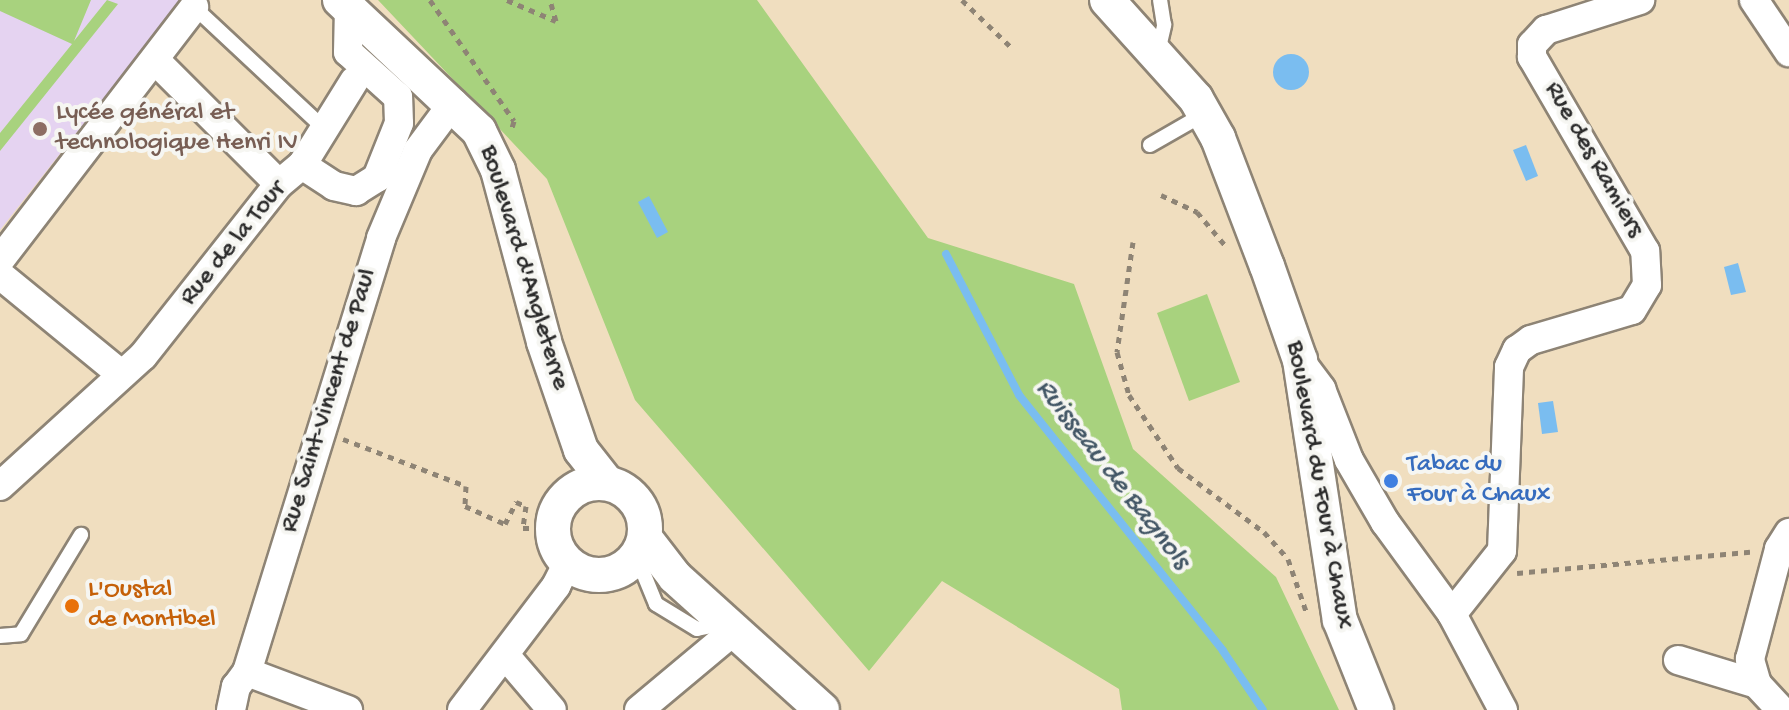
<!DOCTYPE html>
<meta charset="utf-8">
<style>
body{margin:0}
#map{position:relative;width:1789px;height:710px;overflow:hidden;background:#f0debf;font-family:"Gochi Hand",sans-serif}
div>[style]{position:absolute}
.built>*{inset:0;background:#e5d3f1}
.green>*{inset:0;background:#a8d27e}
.water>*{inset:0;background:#7abdf0}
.round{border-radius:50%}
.stream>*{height:8px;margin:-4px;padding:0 4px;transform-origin:4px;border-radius:4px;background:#7abdf0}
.path>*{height:5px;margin-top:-2.5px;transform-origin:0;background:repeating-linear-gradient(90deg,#8e8475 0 6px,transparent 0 12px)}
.roads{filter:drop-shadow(2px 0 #8e8475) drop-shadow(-2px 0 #8e8475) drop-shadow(0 2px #8e8475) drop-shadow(0 -2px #8e8475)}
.service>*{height:14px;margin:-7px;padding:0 7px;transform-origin:7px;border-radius:7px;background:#fff}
.minor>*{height:28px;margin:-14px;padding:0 14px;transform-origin:14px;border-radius:14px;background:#fff}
.tertiary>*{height:34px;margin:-17px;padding:0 17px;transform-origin:17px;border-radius:17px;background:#fff}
.tertiary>.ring{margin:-17px;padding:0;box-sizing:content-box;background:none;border:34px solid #fff;border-radius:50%}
.dots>*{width:22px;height:22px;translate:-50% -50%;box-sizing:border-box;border:4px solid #f6f6f2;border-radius:50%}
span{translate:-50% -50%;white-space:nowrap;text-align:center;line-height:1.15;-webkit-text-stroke:8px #f6f6f2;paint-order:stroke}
.education-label{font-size:26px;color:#785e54}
.left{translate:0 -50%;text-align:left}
.street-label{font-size:26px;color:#2b2b2b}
.shop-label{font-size:26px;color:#366cbe}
.food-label{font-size:26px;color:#c56008}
.water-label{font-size:28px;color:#435766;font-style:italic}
</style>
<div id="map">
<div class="built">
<div style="clip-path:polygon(0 0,181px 0,0 230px)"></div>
</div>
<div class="green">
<div style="clip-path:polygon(0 0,91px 0,74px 41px,107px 0,118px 4px,0 151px,0 133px,72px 44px,0 11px)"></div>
<div style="clip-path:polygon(378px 0,757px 0,928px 238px,1074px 284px,1133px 449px,1276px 577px,1339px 710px,1122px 710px,1119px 689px,942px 581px,869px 671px,635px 400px,547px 179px)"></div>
<div style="clip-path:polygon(1207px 294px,1240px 382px,1189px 401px,1157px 313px)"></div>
</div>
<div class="water">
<div class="round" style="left:1273px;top:54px;width:36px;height:36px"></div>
<div style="clip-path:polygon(1526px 145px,1538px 176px,1526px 181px,1513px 150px)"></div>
<div style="clip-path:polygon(649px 196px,668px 232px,657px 238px,638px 202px)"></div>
<div style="clip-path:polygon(1738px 263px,1746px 292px,1731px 295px,1724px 267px)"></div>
<div style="clip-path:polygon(1553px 401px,1558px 432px,1542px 434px,1538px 403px)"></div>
</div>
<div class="stream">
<div style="left:946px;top:254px;width:159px;rotate:62.6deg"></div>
<div style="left:1019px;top:395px;width:327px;rotate:51.4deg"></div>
<div style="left:1223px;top:651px;width:71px;rotate:55.9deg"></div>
</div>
<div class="path">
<div style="left:430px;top:0;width:147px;rotate:55.2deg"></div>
<div style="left:514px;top:121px;width:10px;rotate:107deg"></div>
<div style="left:507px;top:0;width:53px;rotate:23.2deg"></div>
<div style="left:556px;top:21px;width:22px;rotate:-106deg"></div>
<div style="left:962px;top:0;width:66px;rotate:43.8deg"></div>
<div style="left:1161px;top:195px;width:40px;rotate:25deg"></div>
<div style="left:1197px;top:212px;width:43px;rotate:49.7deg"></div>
<div style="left:1133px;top:242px;width:111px;rotate:98.3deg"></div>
<div style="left:1117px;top:352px;width:45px;rotate:74.4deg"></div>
<div style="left:1129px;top:395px;width:88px;rotate:56.1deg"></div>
<div style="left:1178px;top:468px;width:107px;rotate:36.7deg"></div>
<div style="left:1264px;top:532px;width:36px;rotate:48deg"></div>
<div style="left:1288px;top:559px;width:55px;rotate:70.9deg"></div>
<div style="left:343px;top:439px;width:132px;rotate:20.9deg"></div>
<div style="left:466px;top:486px;width:20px;rotate:93deg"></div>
<div style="left:465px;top:506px;width:44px;rotate:24.2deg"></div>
<div style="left:505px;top:524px;width:25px;rotate:-63deg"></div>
<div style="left:516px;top:502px;width:11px;rotate:22deg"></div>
<div style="left:526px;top:506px;width:22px;rotate:98deg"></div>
<div style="left:523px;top:528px;width:30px"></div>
<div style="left:1517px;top:573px;width:234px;rotate:-5.2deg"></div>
</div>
<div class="roads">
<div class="service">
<div style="left:194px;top:7px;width:180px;rotate:43deg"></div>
<div style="left:1158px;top:52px;width:28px;rotate:-77deg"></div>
<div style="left:1164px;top:25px;width:25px;rotate:-99deg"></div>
<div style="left:1150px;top:145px;width:62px;rotate:-29.9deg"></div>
<div style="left:640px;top:565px;width:42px;rotate:67.7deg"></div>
<div style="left:656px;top:604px;width:48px;rotate:31.4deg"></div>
<div style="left:697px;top:629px;width:25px;rotate:-12deg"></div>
<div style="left:0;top:636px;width:21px;rotate:-5deg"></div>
<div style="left:21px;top:634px;width:116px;rotate:-58.8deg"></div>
</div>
<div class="minor">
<div style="left:1754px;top:0;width:63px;rotate:56.1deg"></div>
<div style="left:155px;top:60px;width:175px;rotate:45deg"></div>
<div style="left:302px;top:165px;width:99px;rotate:-58.2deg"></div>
<div style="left:0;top:260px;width:319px;rotate:-52.5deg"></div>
<div style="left:0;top:275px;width:156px;rotate:39.3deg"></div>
<div style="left:1301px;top:362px;width:34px;rotate:53deg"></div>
<div style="left:1321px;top:389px;width:76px;rotate:68.5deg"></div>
<div style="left:1349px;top:460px;width:72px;rotate:59.9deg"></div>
<div style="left:1385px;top:522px;width:114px;rotate:53.9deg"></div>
<div style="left:0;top:486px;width:193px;rotate:-42.3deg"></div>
<div style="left:143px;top:356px;width:219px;rotate:-51.7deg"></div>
<div style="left:279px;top:184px;width:30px;rotate:-40deg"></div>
<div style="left:302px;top:165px;width:38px;rotate:33deg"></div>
<div style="left:334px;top:186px;width:23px;rotate:13deg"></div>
<div style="left:356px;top:191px;width:25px;rotate:-32deg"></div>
<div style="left:377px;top:178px;width:59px;rotate:-68.2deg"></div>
<div style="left:399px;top:123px;width:26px;rotate:-92deg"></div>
<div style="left:398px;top:97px;width:67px;rotate:-138deg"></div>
<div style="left:348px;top:52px;width:45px;rotate:-88.7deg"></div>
<div style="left:505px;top:655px;width:72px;rotate:49.5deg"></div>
<div style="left:1678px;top:660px;width:83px;rotate:16.9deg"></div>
<div style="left:247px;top:672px;width:108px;rotate:20.6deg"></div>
<div style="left:231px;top:710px;width:24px;rotate:-78deg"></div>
<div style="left:236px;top:687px;width:19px;rotate:-54deg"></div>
<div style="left:247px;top:672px;width:454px;rotate:-72.8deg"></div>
<div style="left:381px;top:238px;width:95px;rotate:-67.2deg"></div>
<div style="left:418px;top:150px;width:59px;rotate:-53.3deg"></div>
<div style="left:462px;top:710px;width:156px;rotate:-52.8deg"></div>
<div style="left:556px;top:586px;width:27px;rotate:-63deg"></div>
<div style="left:639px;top:710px;width:126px;rotate:-39.9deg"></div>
<div style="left:1503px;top:710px;width:109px;rotate:-118deg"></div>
<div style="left:1452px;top:614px;width:80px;rotate:-51.6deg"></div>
<div style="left:1502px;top:551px;width:184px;rotate:-87.8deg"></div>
<div style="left:1509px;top:367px;width:19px;rotate:-65deg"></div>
<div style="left:1517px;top:350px;width:17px;rotate:-36deg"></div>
<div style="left:1531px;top:340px;width:105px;rotate:-16.5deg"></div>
<div style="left:1632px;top:310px;width:29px;rotate:-59deg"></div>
<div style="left:1647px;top:285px;width:34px;rotate:-93deg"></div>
<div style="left:1645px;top:251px;width:225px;rotate:-120.2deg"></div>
<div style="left:1532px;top:57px;width:12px;rotate:-90deg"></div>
<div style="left:1532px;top:45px;width:21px;rotate:-47deg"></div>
<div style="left:1546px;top:30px;width:99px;rotate:-17.7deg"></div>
<div style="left:1781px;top:710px;width:35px;rotate:-133deg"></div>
<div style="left:1757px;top:684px;width:26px;rotate:-106deg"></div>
<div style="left:1750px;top:659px;width:114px;rotate:-75.2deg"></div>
<div style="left:1779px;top:549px;width:19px;rotate:-58deg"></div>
</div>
<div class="tertiary">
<div style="left:340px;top:0;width:191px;rotate:43.3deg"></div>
<div style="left:479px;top:131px;width:43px;rotate:64deg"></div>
<div style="left:498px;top:170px;width:178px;rotate:75deg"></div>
<div style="left:544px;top:342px;width:114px;rotate:71.1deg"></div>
<div style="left:581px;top:450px;width:42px;rotate:51.8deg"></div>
<div style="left:1107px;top:0;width:133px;rotate:48deg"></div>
<div style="left:1196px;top:99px;width:45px;rotate:60.6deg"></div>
<div style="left:1218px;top:138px;width:137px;rotate:69.1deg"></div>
<div style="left:1267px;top:266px;width:100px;rotate:70.7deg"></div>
<div style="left:1300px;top:360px;width:263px;rotate:81.3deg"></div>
<div style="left:1340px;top:620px;width:97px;rotate:68.2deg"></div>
<div class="ring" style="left:553px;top:483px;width:58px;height:58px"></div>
<div style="left:645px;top:538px;width:49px;rotate:52.4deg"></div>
<div style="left:675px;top:577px;width:198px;rotate:42.1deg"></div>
</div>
</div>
<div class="dots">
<div style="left:40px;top:129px;background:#8d6e63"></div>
<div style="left:1391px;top:481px;background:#3f7fe0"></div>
<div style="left:72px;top:606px;background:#e8710a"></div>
</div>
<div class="education-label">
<span class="left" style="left:56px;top:129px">Lycée général et<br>technologique Henri IV</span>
</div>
<div class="street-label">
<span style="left:1593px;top:160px;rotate:60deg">Rue des Ramiers</span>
<span style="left:234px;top:244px;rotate:-51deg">Rue de la Tour</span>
<span style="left:523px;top:268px;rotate:73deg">Boulevard d'Angleterre</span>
<span style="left:330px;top:401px;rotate:-73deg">Rue Saint-Vincent de Paul</span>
<span style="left:1318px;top:485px;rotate:80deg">Boulevard du Four à Chaux</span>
</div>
<div class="shop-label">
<span class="left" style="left:1407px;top:481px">Tabac du<br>Four à Chaux</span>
</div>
<div class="food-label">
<span class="left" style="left:88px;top:606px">L'Oustal<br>de Montibel</span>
</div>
<div class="water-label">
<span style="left:1112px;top:475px;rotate:52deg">Ruisseau de Bagnols</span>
</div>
</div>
